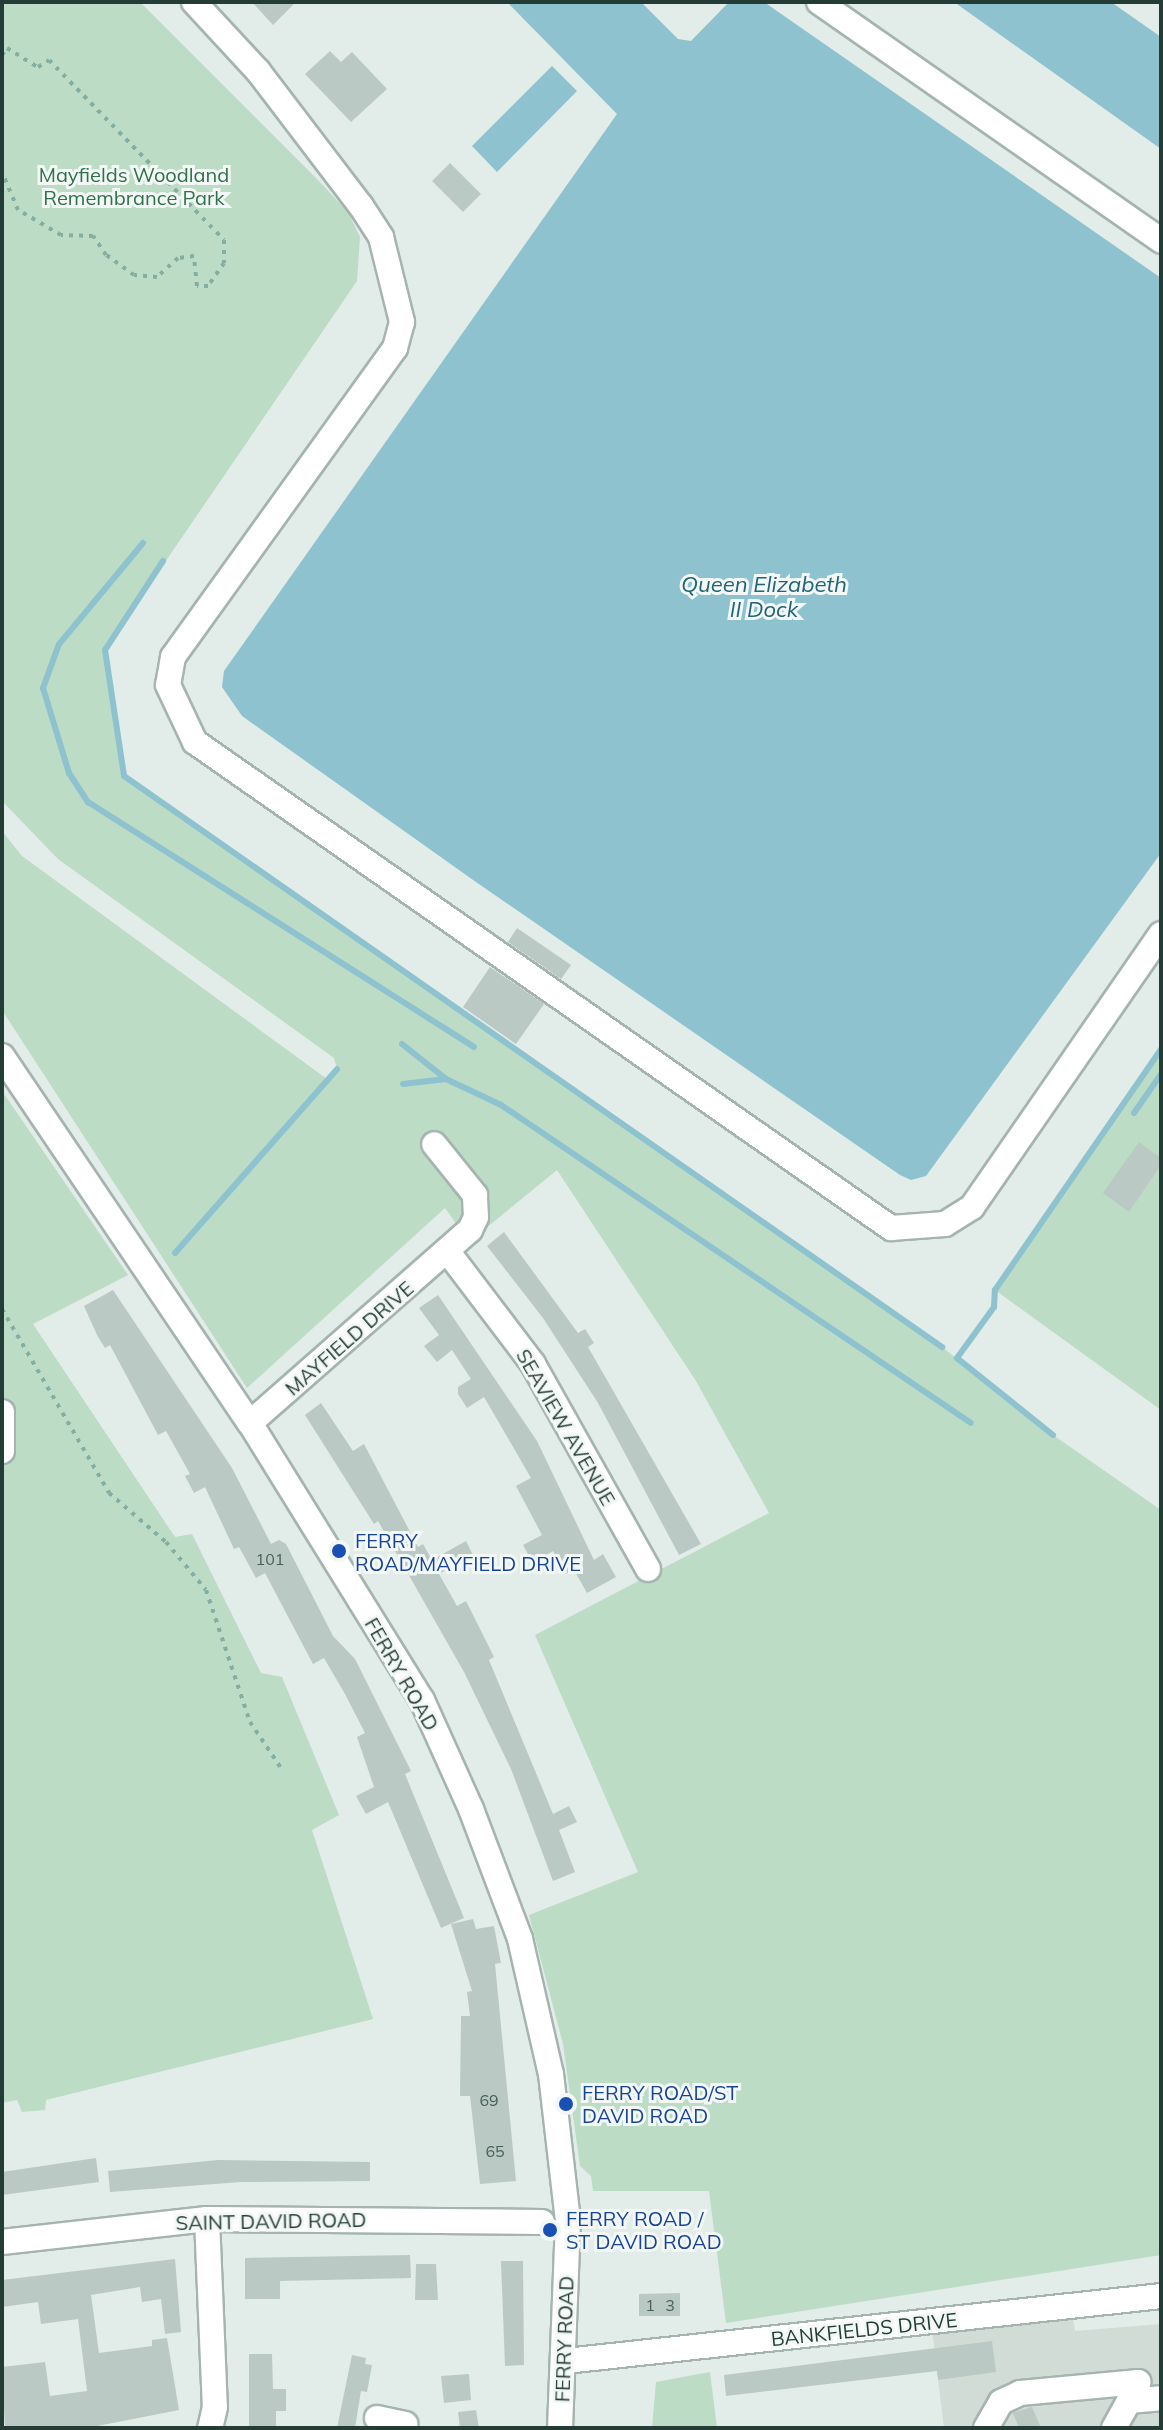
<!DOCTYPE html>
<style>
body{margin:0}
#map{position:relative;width:1163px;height:2430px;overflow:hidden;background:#e2ece8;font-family:Mulish,sans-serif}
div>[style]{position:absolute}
.built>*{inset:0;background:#d1dcd7}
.green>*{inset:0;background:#bcdcc6}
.water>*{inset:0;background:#8dc2ce}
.stream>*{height:6px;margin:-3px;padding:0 3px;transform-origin:3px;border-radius:3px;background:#8dc2ce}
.building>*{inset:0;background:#bbc9c4}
.path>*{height:4px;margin-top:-2px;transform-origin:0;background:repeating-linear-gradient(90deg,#84aea2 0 4px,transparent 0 10px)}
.roads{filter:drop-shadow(2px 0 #a5b4af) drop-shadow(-2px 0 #a5b4af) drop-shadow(0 2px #a5b4af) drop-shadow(0 -2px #a5b4af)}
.minor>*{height:24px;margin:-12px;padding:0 12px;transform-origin:12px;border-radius:12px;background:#fff}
.dots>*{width:22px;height:22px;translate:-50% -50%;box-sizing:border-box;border:4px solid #f3f8f6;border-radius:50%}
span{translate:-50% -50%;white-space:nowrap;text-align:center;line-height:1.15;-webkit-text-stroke:6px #f3f8f6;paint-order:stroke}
.number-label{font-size:16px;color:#495f5a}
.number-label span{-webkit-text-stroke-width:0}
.park-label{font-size:20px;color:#2f714b}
.street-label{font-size:20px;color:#233c36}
.transit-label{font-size:20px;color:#164399}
.left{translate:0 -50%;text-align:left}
.water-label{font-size:22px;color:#206475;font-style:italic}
.frame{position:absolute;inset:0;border:4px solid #233c36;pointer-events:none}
</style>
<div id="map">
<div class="built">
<div style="clip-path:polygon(1072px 2313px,1075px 2331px,1161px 2324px,1161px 2428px,944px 2428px,932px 2330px)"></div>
</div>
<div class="green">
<div style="clip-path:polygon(2px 2px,140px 2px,318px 180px,348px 212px,360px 237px,357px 281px,105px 650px,124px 776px,942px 1347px,1053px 1435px,1161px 1510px,1161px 2255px,726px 2323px,709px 2191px,593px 2191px,591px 2176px,580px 2166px,563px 2044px,529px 1915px,638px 1872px,535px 1635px,769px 1513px,696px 1381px,557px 1170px,469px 1242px,445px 1208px,247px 1388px,2px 1010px,2px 831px,22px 856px,327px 1079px,337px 1069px,334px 1058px,58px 859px,2px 801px)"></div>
<div style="clip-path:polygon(1161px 1053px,1161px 1410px,995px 1290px)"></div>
<div style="clip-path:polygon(2px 1091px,128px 1275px,33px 1324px,175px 1537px,192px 1534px,261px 1673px,282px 1677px,339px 1815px,312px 1830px,373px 2019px,46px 2100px,45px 2110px,22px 2112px,17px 2100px,2px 2103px)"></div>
<div style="clip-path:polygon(710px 2372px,717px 2428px,652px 2428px,656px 2382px)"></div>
</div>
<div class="water">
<div style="clip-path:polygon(507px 2px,641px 2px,678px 39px,691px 41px,729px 2px,764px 2px,1161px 278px,1161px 853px,926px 1176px,911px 1180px,900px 1175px,476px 882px,242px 716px,222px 687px,224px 671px,617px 114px)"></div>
<div style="clip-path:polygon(954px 2px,1111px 2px,1161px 37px,1161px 149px)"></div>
<div style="clip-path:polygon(552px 66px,577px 91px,497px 172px,472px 146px)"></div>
</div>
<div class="stream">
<div style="left:143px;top:543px;width:131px;rotate:129.7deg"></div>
<div style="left:59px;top:644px;width:47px;rotate:110deg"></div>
<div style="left:43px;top:688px;width:89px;rotate:73deg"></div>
<div style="left:69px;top:773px;width:35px;rotate:57deg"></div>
<div style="left:88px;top:802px;width:457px;rotate:32.4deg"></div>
<div style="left:163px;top:561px;width:106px;rotate:123.1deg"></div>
<div style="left:105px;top:650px;width:127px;rotate:81.4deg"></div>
<div style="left:124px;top:776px;width:998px;rotate:34.92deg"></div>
<div style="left:402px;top:1044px;width:56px;rotate:38.5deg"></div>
<div style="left:446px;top:1079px;width:61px;rotate:25.3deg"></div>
<div style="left:501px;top:1105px;width:567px;rotate:34.08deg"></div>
<div style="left:403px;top:1084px;width:43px;rotate:-6.6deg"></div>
<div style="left:1134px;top:1113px;width:47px;rotate:-55.3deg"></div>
<div style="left:175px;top:1253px;width:245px;rotate:-48.6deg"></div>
<div style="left:1053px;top:1435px;width:123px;rotate:-141.3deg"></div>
<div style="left:957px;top:1358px;width:63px;rotate:-54deg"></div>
<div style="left:994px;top:1307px;width:17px;rotate:-87deg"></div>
<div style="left:995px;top:1290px;width:293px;rotate:-55.4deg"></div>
</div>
<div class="building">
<div style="clip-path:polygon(252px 2px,296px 2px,273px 25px)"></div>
<div style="clip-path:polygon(330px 51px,341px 62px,352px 52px,387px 89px,351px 122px,305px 74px)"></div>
<div style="clip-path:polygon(450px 163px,481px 194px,463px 212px,432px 181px)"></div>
<div style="clip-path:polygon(517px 928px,571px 965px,561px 979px,508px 942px)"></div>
<div style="clip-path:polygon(490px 967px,544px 1004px,516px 1044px,463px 1007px)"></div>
<div style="clip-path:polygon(1139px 1142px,1161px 1158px,1161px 1165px,1129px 1212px,1103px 1193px)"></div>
<div style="clip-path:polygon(504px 1232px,578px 1333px,585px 1329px,594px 1343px,588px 1347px,701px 1544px,679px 1555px,598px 1403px,543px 1318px,487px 1246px)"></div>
<div style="clip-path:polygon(113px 1290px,232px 1468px,271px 1544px,279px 1540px,286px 1544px,333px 1636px,355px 1659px,411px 1771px,405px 1774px,464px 1918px,441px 1928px,388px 1802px,366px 1814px,356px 1796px,374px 1787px,357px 1737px,365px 1733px,345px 1694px,324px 1658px,313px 1664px,265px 1573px,256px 1578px,239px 1547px,234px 1549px,205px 1487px,194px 1493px,185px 1476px,190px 1474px,166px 1431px,158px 1435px,110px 1345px,105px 1348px,97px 1335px,84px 1306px)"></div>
<div style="clip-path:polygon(438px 1295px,537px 1441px,594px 1560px,603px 1554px,616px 1577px,587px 1593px,574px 1570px,565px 1574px,553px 1551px,533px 1563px,523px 1545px,542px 1535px,516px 1486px,531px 1478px,484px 1397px,467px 1408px,458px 1394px,458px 1387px,471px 1379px,452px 1350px,437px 1362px,424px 1346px,439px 1335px,419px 1308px)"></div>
<div style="clip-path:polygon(321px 1403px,353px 1451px,364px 1444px,418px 1547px,423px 1544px,432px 1560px,466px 1541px,473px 1555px,439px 1574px,457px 1606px,466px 1601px,494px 1657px,489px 1660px,553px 1814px,569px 1806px,577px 1822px,559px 1830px,575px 1872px,553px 1881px,511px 1769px,464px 1672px,378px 1521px,374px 1524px,305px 1415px)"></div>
<div style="clip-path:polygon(473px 1919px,476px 1929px,494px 1926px,501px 1963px,495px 1964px,516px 2181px,480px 2184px,470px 2096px,460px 2096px,461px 2016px,470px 2016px,467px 1992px,472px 1991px,451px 1924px)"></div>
<div style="clip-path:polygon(96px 2158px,99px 2182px,2px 2195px,2px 2172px)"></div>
<div style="clip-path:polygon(218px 2160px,370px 2162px,370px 2181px,241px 2182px,110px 2192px,108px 2171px)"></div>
<div style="clip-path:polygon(410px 2255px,411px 2278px,280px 2281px,280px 2299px,245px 2299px,245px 2258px)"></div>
<div style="clip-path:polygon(175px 2259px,181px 2332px,165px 2334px,161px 2299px,142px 2302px,140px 2287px,91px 2295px,99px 2353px,152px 2346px,152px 2340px,167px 2338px,179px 2410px,87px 2428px,5px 2428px,2px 2367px,45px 2362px,50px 2396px,87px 2391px,78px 2319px,41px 2324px,38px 2302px,2px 2307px,2px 2280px)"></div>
<div style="clip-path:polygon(501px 2261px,523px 2261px,524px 2365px,505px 2366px)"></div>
<div style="clip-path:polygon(416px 2264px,436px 2264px,438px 2300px,415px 2300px)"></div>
<div style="clip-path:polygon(680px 2293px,680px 2316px,639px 2316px,639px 2294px)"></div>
<div style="clip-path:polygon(992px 2341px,996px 2372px,938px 2380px,937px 2371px,726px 2396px,724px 2375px)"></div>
<div style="clip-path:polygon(249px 2354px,272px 2354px,273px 2389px,286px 2389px,286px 2411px,276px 2411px,276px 2428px,249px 2428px)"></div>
<div style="clip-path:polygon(352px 2355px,366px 2358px,365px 2364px,372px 2365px,367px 2392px,361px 2391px,355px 2428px,337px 2428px)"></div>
<div style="clip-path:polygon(469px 2374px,471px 2400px,444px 2403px,441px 2376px)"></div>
<div style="clip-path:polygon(1032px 2407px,1041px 2428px,1019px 2428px,1013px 2413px)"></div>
<div style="clip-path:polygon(476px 2410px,479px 2428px,460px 2428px,458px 2412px)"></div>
</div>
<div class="path">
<div style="left:2px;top:55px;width:9px;rotate:-54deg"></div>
<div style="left:7px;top:48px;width:36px;rotate:32deg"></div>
<div style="left:38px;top:67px;width:13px;rotate:-32deg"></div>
<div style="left:49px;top:60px;width:251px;rotate:45.8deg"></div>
<div style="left:224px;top:240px;width:23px;rotate:90deg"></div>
<div style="left:224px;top:263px;width:28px;rotate:125deg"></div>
<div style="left:208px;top:286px;width:11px;rotate:180deg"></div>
<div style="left:197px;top:286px;width:30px;rotate:-96deg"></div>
<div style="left:194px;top:256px;width:16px;rotate:173deg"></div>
<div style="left:178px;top:258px;width:28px;rotate:138deg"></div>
<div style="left:157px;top:277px;width:23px;rotate:-175deg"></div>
<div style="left:134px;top:275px;width:34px;rotate:-144deg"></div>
<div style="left:106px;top:255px;width:23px;rotate:-124deg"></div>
<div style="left:93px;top:236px;width:32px;rotate:-178deg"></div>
<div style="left:61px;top:235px;width:50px;rotate:-149.8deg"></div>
<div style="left:18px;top:210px;width:41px;rotate:-112.8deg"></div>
<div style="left:2px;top:1309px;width:213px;rotate:59.8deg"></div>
<div style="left:109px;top:1493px;width:75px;rotate:40.7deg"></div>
<div style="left:166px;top:1542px;width:62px;rotate:50.2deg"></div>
<div style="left:206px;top:1590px;width:139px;rotate:71.6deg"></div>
<div style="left:250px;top:1722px;width:55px;rotate:56deg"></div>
</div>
<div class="roads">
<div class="minor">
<div style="left:194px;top:2px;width:94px;rotate:47.2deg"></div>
<div style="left:258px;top:71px;width:170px;rotate:52.7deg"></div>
<div style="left:361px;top:206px;width:37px;rotate:57deg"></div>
<div style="left:381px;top:237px;width:88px;rotate:76.1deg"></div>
<div style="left:402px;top:322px;width:27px;rotate:105deg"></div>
<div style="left:395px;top:348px;width:380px;rotate:125.7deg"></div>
<div style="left:173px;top:657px;width:28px;rotate:100deg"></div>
<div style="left:168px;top:685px;width:63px;rotate:64.7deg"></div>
<div style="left:195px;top:742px;width:849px;rotate:34.93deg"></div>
<div style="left:891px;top:1228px;width:54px;rotate:-4.2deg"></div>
<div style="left:945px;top:1224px;width:32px;rotate:-32deg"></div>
<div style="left:972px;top:1207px;width:332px;rotate:-55.3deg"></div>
<div style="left:819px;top:2px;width:417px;rotate:34.9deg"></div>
<div style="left:2px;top:1056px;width:443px;rotate:56deg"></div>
<div style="left:250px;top:1423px;width:326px;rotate:58.2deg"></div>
<div style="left:422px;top:1700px;width:120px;rotate:65.8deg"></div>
<div style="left:471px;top:1809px;width:139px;rotate:69.3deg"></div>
<div style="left:520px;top:1939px;width:139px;rotate:77.1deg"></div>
<div style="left:551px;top:2074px;width:147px;rotate:83.4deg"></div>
<div style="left:568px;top:2220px;width:208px;rotate:92.2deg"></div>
<div style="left:448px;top:1252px;width:141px;rotate:52.8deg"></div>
<div style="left:533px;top:1364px;width:235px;rotate:60.7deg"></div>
<div style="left:2px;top:1412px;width:39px;rotate:90deg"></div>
<div style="left:250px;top:1423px;width:293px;rotate:-41.3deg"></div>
<div style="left:470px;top:1230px;width:14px;rotate:-65deg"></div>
<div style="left:476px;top:1217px;width:22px;rotate:-93deg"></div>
<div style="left:475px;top:1195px;width:65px;rotate:-128.8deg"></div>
<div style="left:207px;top:2219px;width:188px;rotate:87.6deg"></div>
<div style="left:215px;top:2407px;width:22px;rotate:103deg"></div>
<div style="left:2px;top:2242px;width:206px;rotate:-6.4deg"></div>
<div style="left:207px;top:2219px;width:335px;rotate:0.5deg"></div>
<div style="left:566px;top:2361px;width:599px;rotate:-6.23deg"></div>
<div style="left:377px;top:2418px;width:29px;rotate:12deg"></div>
<div style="left:986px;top:2428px;width:30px;rotate:-60deg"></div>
<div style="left:1001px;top:2402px;width:21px;rotate:-25deg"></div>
<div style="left:1020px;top:2393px;width:119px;rotate:-5.3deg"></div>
<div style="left:1138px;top:2382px;width:21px;rotate:115deg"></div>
<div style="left:1114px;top:2428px;width:31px;rotate:-61deg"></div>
<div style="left:1129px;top:2401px;width:32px;rotate:-5deg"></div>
</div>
</div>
<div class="dots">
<div style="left:339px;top:1551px;background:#1a4fb4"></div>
<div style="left:566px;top:2104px;background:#1a4fb4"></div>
<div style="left:550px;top:2230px;background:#1a4fb4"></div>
</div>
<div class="number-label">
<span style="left:270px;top:1559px">101</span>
<span style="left:489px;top:2100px">69</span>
<span style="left:495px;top:2151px">65</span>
<span style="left:650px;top:2305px">1</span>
<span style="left:670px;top:2305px">3</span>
</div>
<div class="park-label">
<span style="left:134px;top:186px">Mayfields Woodland<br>Remembrance Park</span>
</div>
<div class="street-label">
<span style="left:349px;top:1338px;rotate:-41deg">MAYFIELD DRIVE</span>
<span style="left:566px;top:1427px;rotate:60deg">SEAVIEW AVENUE</span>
<span style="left:402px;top:1674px;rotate:60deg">FERRY ROAD</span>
<span style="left:271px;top:2221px;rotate:-1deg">SAINT DAVID ROAD</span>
<span style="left:864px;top:2329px;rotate:-6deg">BANKFIELDS DRIVE</span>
<span style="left:564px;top:2339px;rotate:-88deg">FERRY ROAD</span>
</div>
<div class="transit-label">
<span class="left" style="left:355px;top:1552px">FERRY<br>ROAD/MAYFIELD DRIVE</span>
<span class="left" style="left:582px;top:2104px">FERRY ROAD/ST<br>DAVID ROAD</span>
<span class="left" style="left:566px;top:2230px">FERRY ROAD /<br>ST DAVID ROAD</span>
</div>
<div class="water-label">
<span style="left:764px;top:597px">Queen Elizabeth<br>II Dock</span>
</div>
<div class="frame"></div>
</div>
